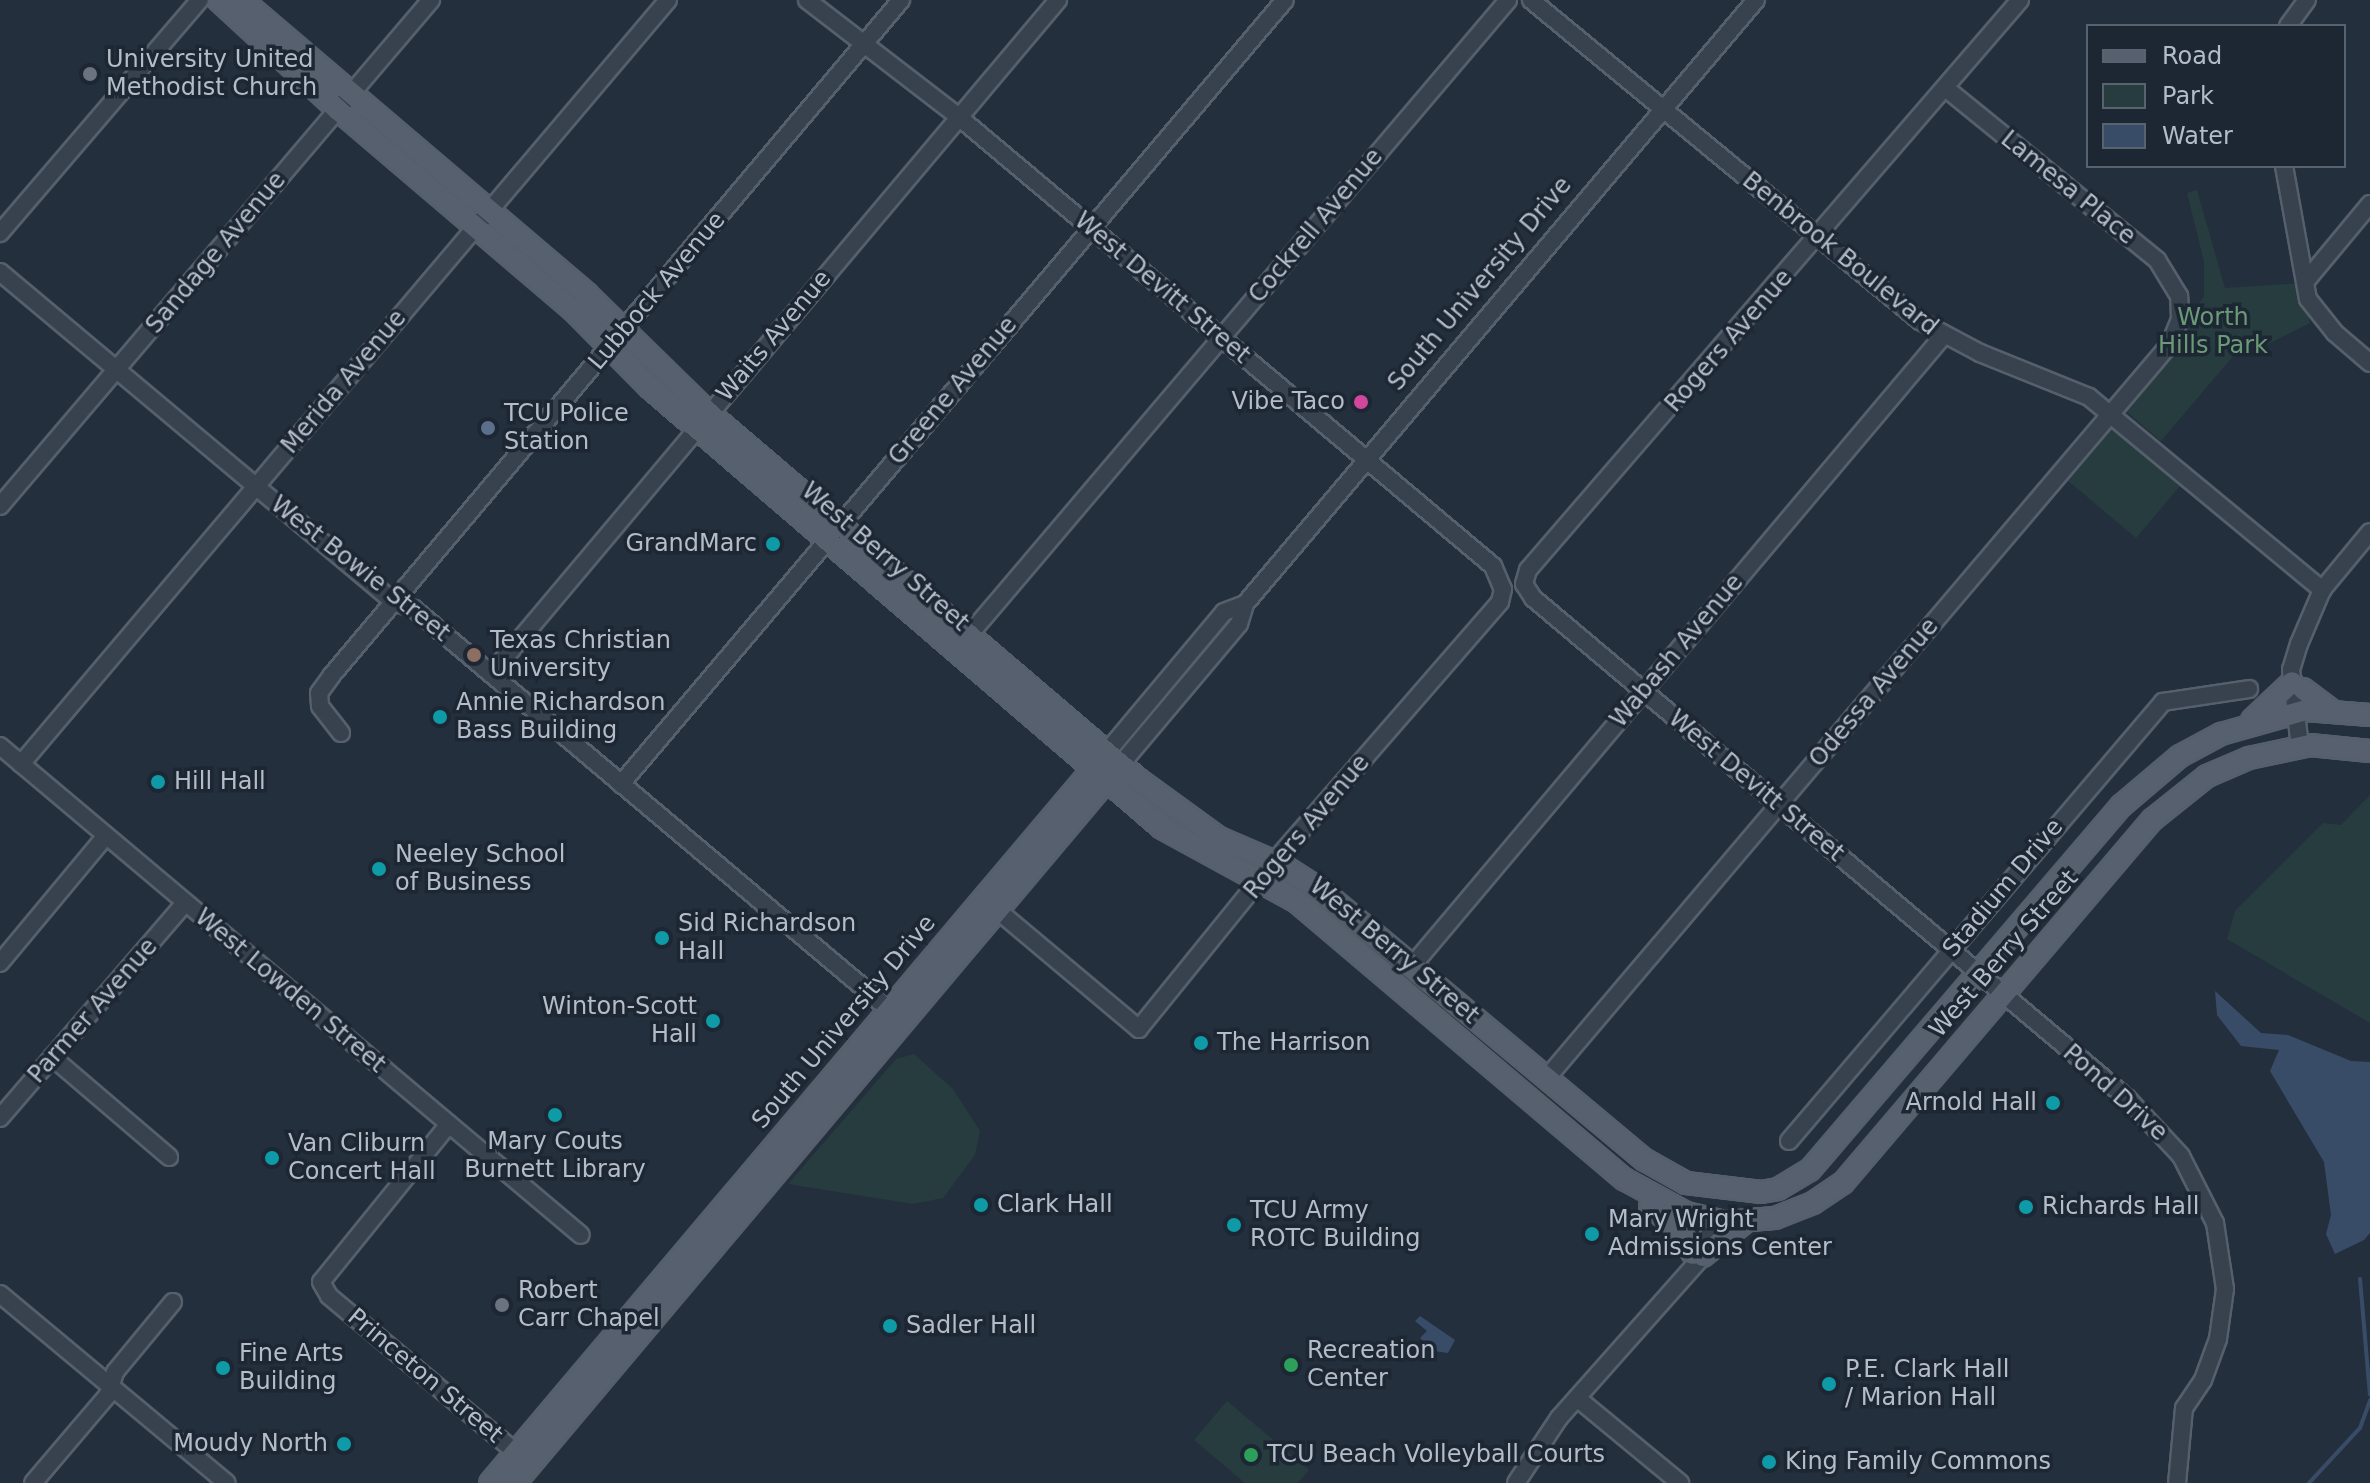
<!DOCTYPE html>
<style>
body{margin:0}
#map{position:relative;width:2370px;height:1483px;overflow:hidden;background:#242f3e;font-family:"DejaVu Sans",sans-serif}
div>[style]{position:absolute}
.green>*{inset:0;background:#263c3f}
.water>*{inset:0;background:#394c67}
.stream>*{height:4px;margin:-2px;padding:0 2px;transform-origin:2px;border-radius:2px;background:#394c67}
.roads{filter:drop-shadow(2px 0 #565f6c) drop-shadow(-2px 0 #565f6c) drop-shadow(0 2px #565f6c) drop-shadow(0 -2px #565f6c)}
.minor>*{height:16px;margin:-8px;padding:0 8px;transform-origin:8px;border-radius:8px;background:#38414e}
.major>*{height:20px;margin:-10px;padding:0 10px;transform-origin:10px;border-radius:10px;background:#56606e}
.dots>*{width:22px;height:22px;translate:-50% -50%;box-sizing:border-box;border:4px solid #1d2633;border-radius:50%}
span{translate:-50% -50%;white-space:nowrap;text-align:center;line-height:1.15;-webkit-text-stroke:7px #1d2633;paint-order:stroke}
.poi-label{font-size:24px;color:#b4bcc9}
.left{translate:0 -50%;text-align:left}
.right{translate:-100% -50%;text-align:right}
.street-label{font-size:24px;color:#b4bcc9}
.park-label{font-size:24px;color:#6b9a76}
.legend{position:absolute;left:2086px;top:24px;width:260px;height:144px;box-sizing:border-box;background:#1d2633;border:2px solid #59626f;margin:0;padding:10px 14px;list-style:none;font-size:24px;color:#b4bcc9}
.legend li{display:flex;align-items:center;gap:16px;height:40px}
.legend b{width:40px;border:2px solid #59626f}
</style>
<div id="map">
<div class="green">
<div style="clip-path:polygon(2197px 190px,2225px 288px,2302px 283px,2310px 323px,2256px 350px,2246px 341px,2161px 441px,2122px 408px,2185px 308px,2198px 306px,2204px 296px,2204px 262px,2187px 193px)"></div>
<div style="clip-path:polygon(2110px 427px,2180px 486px,2136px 538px,2066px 479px)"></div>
<div style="clip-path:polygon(2370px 795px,2370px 1023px,2227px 939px,2235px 911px,2323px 823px,2341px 825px)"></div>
<div style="clip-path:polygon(914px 1054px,953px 1089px,980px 1131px,975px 1155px,943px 1198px,913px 1204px,788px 1184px,896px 1059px)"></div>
<div style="clip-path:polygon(1227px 1401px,1309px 1470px,1298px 1483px,1245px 1483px,1194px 1440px)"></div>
</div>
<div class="water">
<div style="clip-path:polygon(2215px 991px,2261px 1033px,2288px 1035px,2351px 1061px,2370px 1062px,2370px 1233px,2364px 1240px,2335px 1254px,2326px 1234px,2331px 1215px,2324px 1162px,2270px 1071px,2279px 1050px,2241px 1046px,2217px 1015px)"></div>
<div style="clip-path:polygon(1420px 1316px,1455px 1340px,1448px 1353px,1434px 1351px,1420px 1338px,1427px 1331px,1415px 1321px)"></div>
</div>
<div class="stream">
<div style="left:2360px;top:1279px;width:116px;rotate:85.1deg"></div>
<div style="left:2309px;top:1483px;width:75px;rotate:-47.2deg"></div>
<div style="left:2360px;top:1428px;width:30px;rotate:-70deg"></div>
</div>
<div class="roads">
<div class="minor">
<div style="left:807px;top:0;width:193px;rotate:37.6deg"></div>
<div style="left:960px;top:118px;width:696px;rotate:40.05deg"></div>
<div style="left:1493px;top:566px;width:25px;rotate:67deg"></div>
<div style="left:1503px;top:589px;width:13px;rotate:103deg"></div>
<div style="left:1500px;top:602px;width:344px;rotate:131deg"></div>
<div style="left:1274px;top:862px;width:215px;rotate:129deg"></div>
<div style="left:1139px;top:1029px;width:185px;rotate:-140deg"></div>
<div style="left:1531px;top:0;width:504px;rotate:39.53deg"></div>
<div style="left:1920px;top:321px;width:68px;rotate:28.1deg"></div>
<div style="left:1980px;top:353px;width:118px;rotate:22deg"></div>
<div style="left:2089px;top:397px;width:303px;rotate:39.6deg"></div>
<div style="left:2020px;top:0;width:753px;rotate:130.8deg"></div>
<div style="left:1528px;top:570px;width:15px;rotate:106deg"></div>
<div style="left:1524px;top:584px;width:17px;rotate:57deg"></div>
<div style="left:1533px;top:598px;width:776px;rotate:40.09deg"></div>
<div style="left:2127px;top:1098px;width:79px;rotate:47deg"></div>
<div style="left:2181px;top:1156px;width:75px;rotate:63.1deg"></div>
<div style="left:2215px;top:1223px;width:67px;rotate:81.4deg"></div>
<div style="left:2225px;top:1289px;width:50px;rotate:98deg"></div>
<div style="left:2218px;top:1339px;width:44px;rotate:110.1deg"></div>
<div style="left:2203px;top:1380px;width:34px;rotate:124deg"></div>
<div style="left:2184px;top:1408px;width:75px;rotate:95.3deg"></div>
<div style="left:2288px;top:26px;width:32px;rotate:-54deg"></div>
<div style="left:2284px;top:166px;width:135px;rotate:79.8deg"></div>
<div style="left:2308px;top:299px;width:43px;rotate:51.5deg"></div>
<div style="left:2335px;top:333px;width:46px;rotate:40.6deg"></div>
<div style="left:0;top:233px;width:307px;rotate:-49.4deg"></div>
<div style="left:0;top:272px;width:514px;rotate:39.95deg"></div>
<div style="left:394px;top:602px;width:21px;rotate:19deg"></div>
<div style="left:414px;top:609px;width:632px;rotate:40.12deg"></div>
<div style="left:2306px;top:281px;width:100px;rotate:-50.3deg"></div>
<div style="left:0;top:506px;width:665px;rotate:-49.58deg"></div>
<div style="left:969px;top:635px;width:833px;rotate:-49.67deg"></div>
<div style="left:491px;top:674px;width:881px;rotate:-49.93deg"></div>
<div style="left:341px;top:733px;width:34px;rotate:-128deg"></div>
<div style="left:320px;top:706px;width:13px;rotate:-94deg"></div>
<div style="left:319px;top:693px;width:22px;rotate:-54deg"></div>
<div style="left:332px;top:675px;width:883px;rotate:-49.87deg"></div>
<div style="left:0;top:746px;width:759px;rotate:40.09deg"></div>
<div style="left:2300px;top:747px;width:78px;rotate:-96.7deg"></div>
<div style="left:2291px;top:670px;width:27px;rotate:-73deg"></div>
<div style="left:2299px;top:644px;width:59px;rotate:-66.9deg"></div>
<div style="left:2322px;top:590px;width:75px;rotate:-50.4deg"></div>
<div style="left:1107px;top:752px;width:182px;rotate:-50.1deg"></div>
<div style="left:1224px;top:612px;width:22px;rotate:-21deg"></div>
<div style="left:21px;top:764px;width:1001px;rotate:-49.74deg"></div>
<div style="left:1121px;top:764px;width:183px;rotate:-49.9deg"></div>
<div style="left:1239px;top:624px;width:21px;rotate:-73deg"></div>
<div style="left:1245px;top:604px;width:791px;rotate:-49.77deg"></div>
<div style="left:621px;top:784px;width:1027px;rotate:-49.74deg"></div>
<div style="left:0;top:963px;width:165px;rotate:-50.2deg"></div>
<div style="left:1412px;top:966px;width:824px;rotate:-49.87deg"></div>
<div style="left:52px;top:1057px;width:154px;rotate:40.5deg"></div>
<div style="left:1546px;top:1079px;width:964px;rotate:-49.67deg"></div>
<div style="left:2170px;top:344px;width:27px;rotate:-68deg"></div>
<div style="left:2180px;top:319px;width:23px;rotate:-92deg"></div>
<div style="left:2179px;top:296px;width:42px;rotate:-121.4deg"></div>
<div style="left:2157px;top:260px;width:273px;rotate:-140.9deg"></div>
<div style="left:0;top:1118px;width:284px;rotate:-49.3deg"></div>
<div style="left:449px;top:1124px;width:203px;rotate:129deg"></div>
<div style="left:321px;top:1282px;width:16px;rotate:60deg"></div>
<div style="left:329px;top:1296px;width:254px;rotate:39.9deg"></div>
<div style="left:1789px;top:1141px;width:577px;rotate:-49.57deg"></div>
<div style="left:2163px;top:702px;width:87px;rotate:-8.6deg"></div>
<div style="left:0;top:1294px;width:295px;rotate:39.8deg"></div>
<div style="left:1577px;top:1398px;width:134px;rotate:39.5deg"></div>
<div style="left:33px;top:1483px;width:116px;rotate:-49.6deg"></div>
<div style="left:108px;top:1395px;width:24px;rotate:-73deg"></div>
<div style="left:115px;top:1372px;width:91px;rotate:-50.4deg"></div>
<div style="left:1516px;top:1483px;width:78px;rotate:-56.5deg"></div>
<div style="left:1559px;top:1418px;width:217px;rotate:-48.4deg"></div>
<div style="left:1703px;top:1256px;width:29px;rotate:-74deg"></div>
<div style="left:1711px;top:1228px;width:10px;rotate:-107deg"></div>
</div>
<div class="major">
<div style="left:218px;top:0;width:163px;rotate:42.5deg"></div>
<div style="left:338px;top:110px;width:309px;rotate:40.4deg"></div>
<div style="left:573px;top:310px;width:110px;rotate:45.4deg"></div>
<div style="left:650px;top:388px;width:675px;rotate:40.67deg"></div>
<div style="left:1162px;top:828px;width:154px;rotate:28.7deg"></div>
<div style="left:1297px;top:902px;width:429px;rotate:40.3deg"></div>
<div style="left:1624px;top:1179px;width:71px;rotate:28.7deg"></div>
<div style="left:1686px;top:1213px;width:40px;rotate:13deg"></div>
<div style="left:1725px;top:1222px;width:50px;rotate:-4.6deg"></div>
<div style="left:1775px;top:1218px;width:41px;rotate:-21.5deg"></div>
<div style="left:1813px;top:1203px;width:36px;rotate:-34deg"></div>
<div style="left:1843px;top:1183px;width:477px;rotate:-49.6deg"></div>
<div style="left:2152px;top:820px;width:70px;rotate:-38.7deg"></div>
<div style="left:2207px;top:776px;width:46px;rotate:-23.2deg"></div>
<div style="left:2249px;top:758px;width:62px;rotate:-12deg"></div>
<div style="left:2310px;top:745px;width:60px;rotate:5.7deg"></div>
<div style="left:242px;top:0;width:453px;rotate:40.4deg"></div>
<div style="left:587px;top:294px;width:170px;rotate:44.3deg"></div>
<div style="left:709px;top:413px;width:564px;rotate:40.47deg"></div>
<div style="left:1138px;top:779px;width:100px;rotate:36.1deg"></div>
<div style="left:1219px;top:838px;width:69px;rotate:23.2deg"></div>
<div style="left:1282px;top:865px;width:50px;rotate:32.7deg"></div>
<div style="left:1324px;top:892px;width:418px;rotate:39.9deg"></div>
<div style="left:1645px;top:1160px;width:47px;rotate:29.3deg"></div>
<div style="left:1686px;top:1183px;width:76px;rotate:6.8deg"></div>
<div style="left:1761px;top:1192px;width:17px;rotate:-10deg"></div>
<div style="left:1778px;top:1189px;width:37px;rotate:-31deg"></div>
<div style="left:1810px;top:1170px;width:479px;rotate:-49.5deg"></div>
<div style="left:2121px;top:806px;width:77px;rotate:-40.3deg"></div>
<div style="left:2180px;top:756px;width:47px;rotate:-28.2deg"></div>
<div style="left:2221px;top:734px;width:88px;rotate:-15.8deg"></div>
<div style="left:2306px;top:710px;width:64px;rotate:4.5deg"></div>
<div style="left:2303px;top:689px;width:35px;rotate:37deg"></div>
<div style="left:2252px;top:720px;width:55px;rotate:-43.5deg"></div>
<div style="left:1650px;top:1206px;width:38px;rotate:39deg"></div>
<div style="left:1680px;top:1230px;width:27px;rotate:62deg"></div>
<div style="left:1703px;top:1256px;width:54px;rotate:-39deg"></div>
<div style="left:490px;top:1483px;width:949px;rotate:-49.83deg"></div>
<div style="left:515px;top:1483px;width:928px;rotate:-49.89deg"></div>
</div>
</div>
<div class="dots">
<div style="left:90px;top:74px;background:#6b7280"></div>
<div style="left:1361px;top:402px;background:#d1479c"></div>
<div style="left:488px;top:428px;background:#5c6f8a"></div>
<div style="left:773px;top:544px;background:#0f9aa8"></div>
<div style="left:474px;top:655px;background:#8d6e63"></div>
<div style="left:440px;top:717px;background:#0f9aa8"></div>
<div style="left:158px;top:782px;background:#0f9aa8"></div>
<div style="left:379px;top:869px;background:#0f9aa8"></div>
<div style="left:662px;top:938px;background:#0f9aa8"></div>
<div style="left:713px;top:1021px;background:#0f9aa8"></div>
<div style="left:1201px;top:1043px;background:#0f9aa8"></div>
<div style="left:2053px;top:1103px;background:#0f9aa8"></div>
<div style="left:555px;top:1115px;background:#0f9aa8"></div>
<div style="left:272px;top:1158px;background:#0f9aa8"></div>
<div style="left:981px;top:1205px;background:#0f9aa8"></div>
<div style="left:2026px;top:1207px;background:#0f9aa8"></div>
<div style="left:1234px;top:1225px;background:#0f9aa8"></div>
<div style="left:1592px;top:1234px;background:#0f9aa8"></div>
<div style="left:502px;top:1305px;background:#6b7280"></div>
<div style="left:890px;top:1326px;background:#0f9aa8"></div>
<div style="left:1291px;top:1365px;background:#2e9e5b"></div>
<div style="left:223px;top:1368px;background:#0f9aa8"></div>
<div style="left:1829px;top:1384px;background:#0f9aa8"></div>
<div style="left:344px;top:1444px;background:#0f9aa8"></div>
<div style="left:1251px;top:1455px;background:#2e9e5b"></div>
<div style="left:1769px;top:1462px;background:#0f9aa8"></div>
</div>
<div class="poi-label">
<span class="left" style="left:106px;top:74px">University United<br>Methodist Church</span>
<span class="right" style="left:1345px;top:402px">Vibe Taco</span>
<span class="left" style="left:504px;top:428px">TCU Police<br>Station</span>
<span class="right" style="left:757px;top:544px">GrandMarc</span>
<span class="left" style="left:490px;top:655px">Texas Christian<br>University</span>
<span class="left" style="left:456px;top:717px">Annie Richardson<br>Bass Building</span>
<span class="left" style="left:174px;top:782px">Hill Hall</span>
<span class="left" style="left:395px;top:869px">Neeley School<br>of Business</span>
<span class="left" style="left:678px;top:938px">Sid Richardson<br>Hall</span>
<span class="right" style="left:697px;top:1021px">Winton-Scott<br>Hall</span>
<span class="left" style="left:1217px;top:1043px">The Harrison</span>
<span class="right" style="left:2037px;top:1103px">Arnold Hall</span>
<span style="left:555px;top:1156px">Mary Couts<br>Burnett Library</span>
<span class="left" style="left:288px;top:1158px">Van Cliburn<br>Concert Hall</span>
<span class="left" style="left:997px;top:1205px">Clark Hall</span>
<span class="left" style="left:2042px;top:1207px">Richards Hall</span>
<span class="left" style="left:1250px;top:1225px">TCU Army<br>ROTC Building</span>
<span class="left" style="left:1608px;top:1234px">Mary Wright<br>Admissions Center</span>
<span class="left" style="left:518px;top:1305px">Robert<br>Carr Chapel</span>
<span class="left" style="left:906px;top:1326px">Sadler Hall</span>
<span class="left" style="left:1307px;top:1365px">Recreation<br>Center</span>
<span class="left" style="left:239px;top:1368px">Fine Arts<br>Building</span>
<span class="left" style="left:1845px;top:1384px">P.E. Clark Hall<br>/ Marion Hall</span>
<span class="right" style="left:328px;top:1444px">Moudy North</span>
<span class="left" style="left:1267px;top:1455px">TCU Beach Volleyball Courts</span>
<span class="left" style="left:1785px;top:1462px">King Family Commons</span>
</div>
<div class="street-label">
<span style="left:2068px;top:188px;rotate:39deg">Lamesa Place</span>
<span style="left:1316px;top:226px;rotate:-50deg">Cockrell Avenue</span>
<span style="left:216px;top:253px;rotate:-50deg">Sandage Avenue</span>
<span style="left:1840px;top:254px;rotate:39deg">Benbrook Boulevard</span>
<span style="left:1480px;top:284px;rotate:-50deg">South University Drive</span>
<span style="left:1162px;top:288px;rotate:40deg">West Devitt Street</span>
<span style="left:657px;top:291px;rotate:-50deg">Lubbock Avenue</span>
<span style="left:774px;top:336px;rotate:-50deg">Waits Avenue</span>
<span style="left:1729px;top:341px;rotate:-49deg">Rogers Avenue</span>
<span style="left:344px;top:382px;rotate:-50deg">Merida Avenue</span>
<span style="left:953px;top:391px;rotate:-50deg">Greene Avenue</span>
<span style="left:885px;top:557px;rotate:41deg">West Berry Street</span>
<span style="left:360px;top:569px;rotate:38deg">West Bowie Street</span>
<span style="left:1677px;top:651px;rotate:-50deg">Wabash Avenue</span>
<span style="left:1874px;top:693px;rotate:-50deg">Odessa Avenue</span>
<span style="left:1756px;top:786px;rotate:40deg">West Devitt Street</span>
<span style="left:1307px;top:827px;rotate:-50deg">Rogers Avenue</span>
<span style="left:2003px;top:888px;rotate:-50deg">Stadium Drive</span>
<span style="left:1394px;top:951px;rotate:40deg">West Berry Street</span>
<span style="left:2004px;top:954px;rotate:-49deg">West Berry Street</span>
<span style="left:290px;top:991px;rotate:40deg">West Lowden Street</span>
<span style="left:93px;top:1011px;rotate:-49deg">Parmer Avenue</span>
<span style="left:844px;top:1022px;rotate:-50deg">South University Drive</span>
<span style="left:2115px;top:1093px;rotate:42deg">Pond Drive</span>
<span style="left:425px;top:1376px;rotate:40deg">Princeton Street</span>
</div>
<div class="park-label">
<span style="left:2213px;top:332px">Worth<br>Hills Park</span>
</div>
<ul class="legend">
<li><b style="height:10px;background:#56606e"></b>Road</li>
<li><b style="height:22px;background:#263c3f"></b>Park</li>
<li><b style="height:22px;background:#394c67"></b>Water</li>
</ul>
</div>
